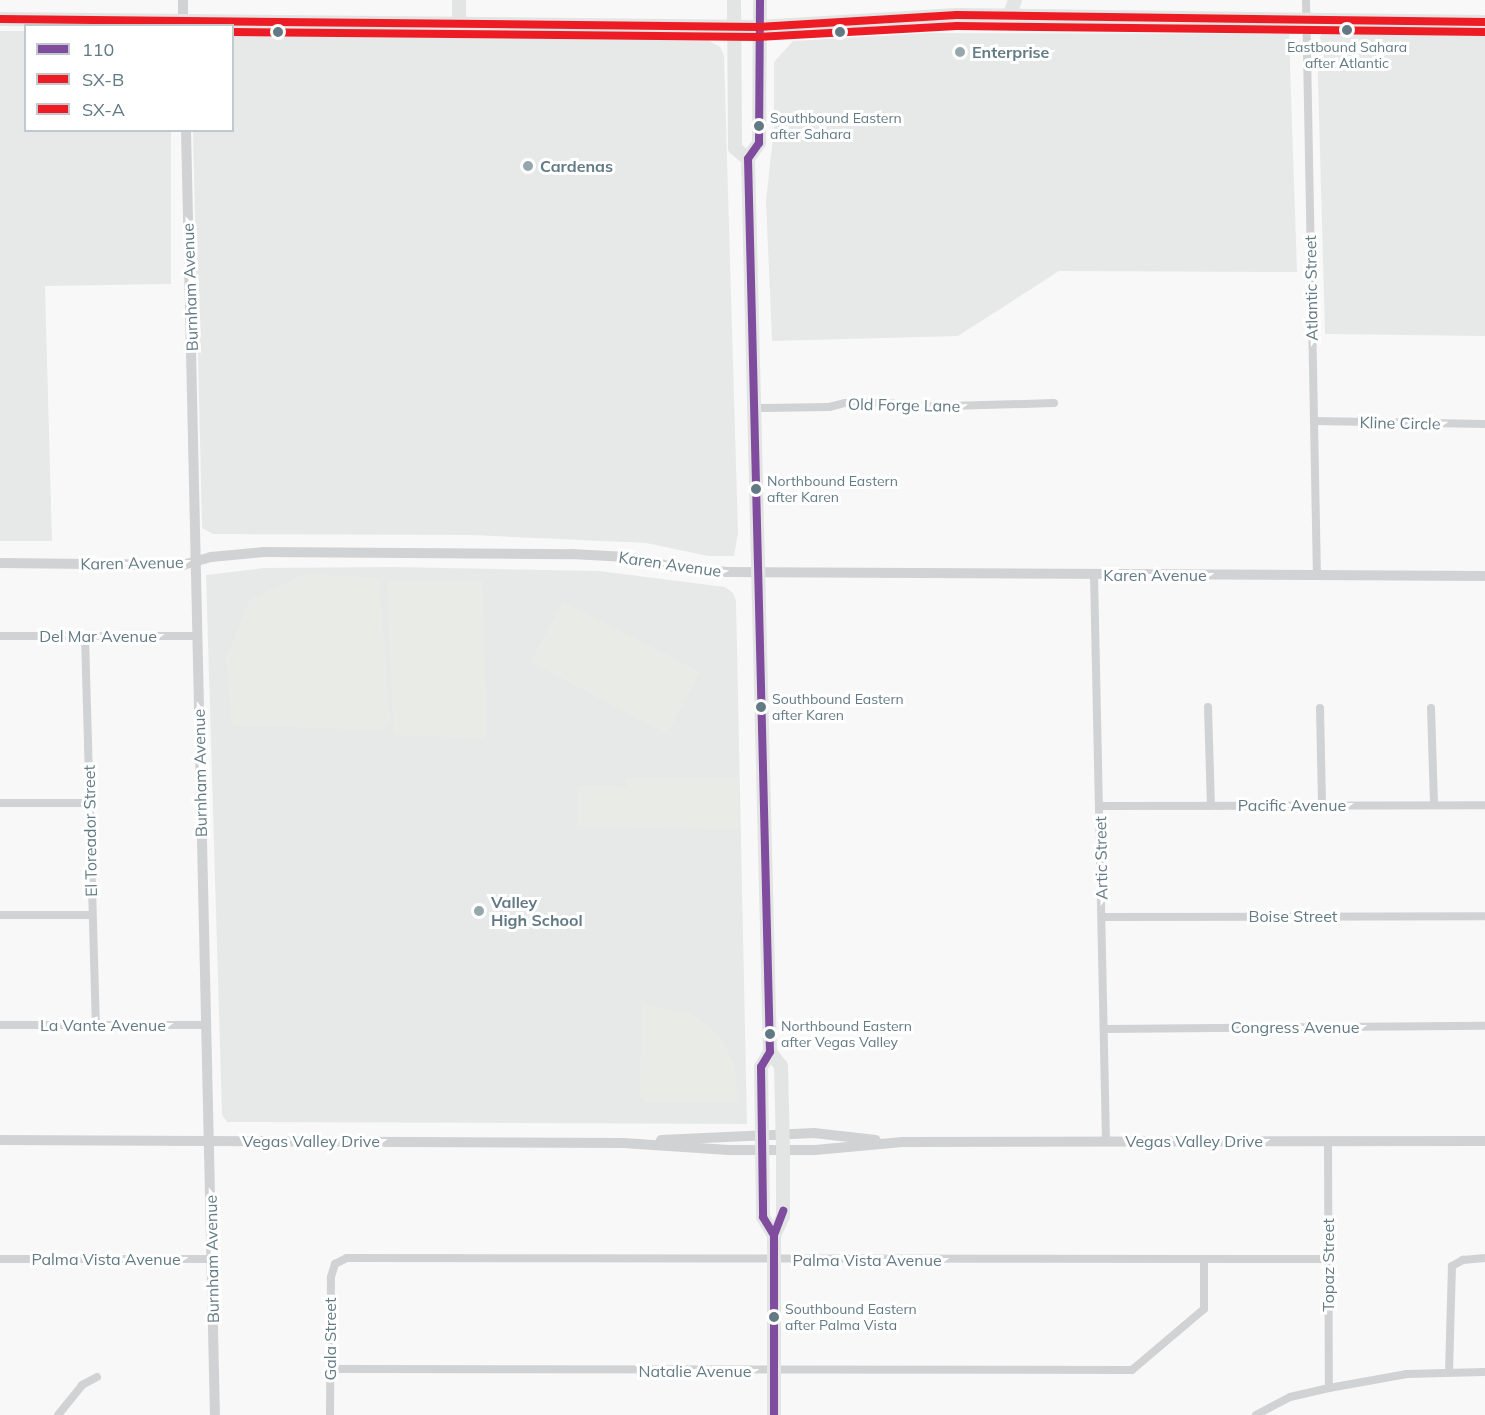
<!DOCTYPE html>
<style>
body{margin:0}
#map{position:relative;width:1485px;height:1415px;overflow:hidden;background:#f8f8f8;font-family:Mulish,sans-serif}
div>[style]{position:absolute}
.built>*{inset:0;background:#e7e9e9}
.green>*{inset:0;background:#e9ece6}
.minor>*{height:8px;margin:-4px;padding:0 4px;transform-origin:4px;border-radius:4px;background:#d1d2d3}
.tertiary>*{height:10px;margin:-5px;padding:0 5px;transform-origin:5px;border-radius:5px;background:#d1d2d3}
.primary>*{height:14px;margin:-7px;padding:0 7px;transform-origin:7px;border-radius:7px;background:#e3e4e4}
.bus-1>*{height:8px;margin:-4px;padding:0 4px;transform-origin:4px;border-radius:4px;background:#804c9e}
.bus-2>*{height:8px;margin:-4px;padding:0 4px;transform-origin:4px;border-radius:4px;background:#ed1c24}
.bus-3>*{height:8px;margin:-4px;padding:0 4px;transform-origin:4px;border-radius:4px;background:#ed1c24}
.dots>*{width:16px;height:16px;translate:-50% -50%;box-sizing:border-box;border:3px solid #fff;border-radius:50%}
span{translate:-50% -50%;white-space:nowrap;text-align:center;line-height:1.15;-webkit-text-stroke:6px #fff;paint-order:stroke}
.bus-label{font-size:14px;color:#627a84}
.left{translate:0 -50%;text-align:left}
.poi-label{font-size:16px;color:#627a84;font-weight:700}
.street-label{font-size:16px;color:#627a84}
.legend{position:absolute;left:24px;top:24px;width:210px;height:108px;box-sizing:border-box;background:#fff;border:2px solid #c0cace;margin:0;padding:8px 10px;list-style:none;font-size:18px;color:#627a84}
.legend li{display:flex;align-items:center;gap:12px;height:30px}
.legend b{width:30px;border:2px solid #c0cace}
</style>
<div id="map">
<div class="built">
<div style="clip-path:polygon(0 31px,25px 31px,26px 130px,171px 131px,171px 284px,45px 286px,52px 541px,0 541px)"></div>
<div style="clip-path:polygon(233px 33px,704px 38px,720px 47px,724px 55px,738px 533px,734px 556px,708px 556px,646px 543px,471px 535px,213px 534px,202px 528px,193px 131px,232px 130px)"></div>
<div style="clip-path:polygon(929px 33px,1289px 34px,1297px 272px,1059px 271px,958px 336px,772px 341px,766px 201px,774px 127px,774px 62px,793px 41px)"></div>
<div style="clip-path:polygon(1322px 33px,1485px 34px,1485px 336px,1325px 334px,1317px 43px)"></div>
<div style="clip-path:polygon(395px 567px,599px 571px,725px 587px,733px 593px,736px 600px,747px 1124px,227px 1122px,222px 1115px,206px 575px,264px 568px)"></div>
</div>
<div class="green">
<div style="clip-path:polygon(305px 574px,379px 578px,390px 723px,380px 730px,232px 725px,226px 658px,250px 600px)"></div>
<div style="clip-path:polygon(387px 581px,482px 581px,487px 734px,484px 738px,394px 735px)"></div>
<div style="clip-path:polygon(563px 602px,700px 672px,667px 734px,531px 662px)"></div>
<div style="clip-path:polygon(626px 778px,739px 778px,738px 829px,577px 827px,577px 786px,626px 787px)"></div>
<div style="clip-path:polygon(642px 1004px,691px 1014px,720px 1036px,735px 1067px,737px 1102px,644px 1102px,640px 1097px)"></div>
</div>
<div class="minor">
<div style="left:1306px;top:0;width:576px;rotate:88.91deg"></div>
<div style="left:754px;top:408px;width:75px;rotate:-0.8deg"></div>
<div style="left:829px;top:407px;width:16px;rotate:-14deg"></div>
<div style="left:845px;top:403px;width:46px"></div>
<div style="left:891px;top:403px;width:23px;rotate:10deg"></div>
<div style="left:914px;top:407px;width:140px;rotate:-1.6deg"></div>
<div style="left:1314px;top:421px;width:171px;rotate:1deg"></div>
<div style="left:1094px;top:574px;width:568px;rotate:88.79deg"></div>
<div style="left:0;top:636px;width:196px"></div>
<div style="left:85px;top:636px;width:389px;rotate:88.4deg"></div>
<div style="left:1208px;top:707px;width:99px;rotate:88.3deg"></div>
<div style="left:1320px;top:708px;width:97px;rotate:88.8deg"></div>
<div style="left:1431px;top:708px;width:97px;rotate:88.2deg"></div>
<div style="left:0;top:803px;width:90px"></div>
<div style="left:1099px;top:806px;width:386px;rotate:-0.1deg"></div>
<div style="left:0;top:915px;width:92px"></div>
<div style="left:1102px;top:917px;width:383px;rotate:-0.1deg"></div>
<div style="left:0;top:1025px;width:206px"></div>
<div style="left:1104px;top:1029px;width:381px;rotate:-0.5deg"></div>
<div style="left:1328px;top:1141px;width:247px;rotate:89.8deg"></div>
<div style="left:0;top:1259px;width:213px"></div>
<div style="left:330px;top:1369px;width:802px;rotate:0.07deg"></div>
<div style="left:1132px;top:1370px;width:94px;rotate:-40.3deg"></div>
<div style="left:1204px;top:1309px;width:49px;rotate:-90deg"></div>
<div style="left:1449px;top:1372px;width:106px;rotate:-88.4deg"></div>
<div style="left:1452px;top:1266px;width:13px;rotate:-29deg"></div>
<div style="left:1463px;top:1260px;width:22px;rotate:-5deg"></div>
<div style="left:58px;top:1415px;width:38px;rotate:-51deg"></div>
<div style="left:82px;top:1385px;width:17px;rotate:-28deg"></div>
<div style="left:330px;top:1415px;width:138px;rotate:-89.6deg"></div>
<div style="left:331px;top:1277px;width:14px;rotate:-73deg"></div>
<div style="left:335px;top:1264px;width:13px;rotate:-27deg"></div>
<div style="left:347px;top:1258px;width:981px;rotate:0.06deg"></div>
<div style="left:1256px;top:1415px;width:38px;rotate:-28deg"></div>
<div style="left:1290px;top:1397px;width:40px;rotate:-13deg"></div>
<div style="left:1329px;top:1388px;width:79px;rotate:-10.2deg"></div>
<div style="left:1407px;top:1374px;width:78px;rotate:-1.5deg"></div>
</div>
<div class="tertiary">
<div style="left:183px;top:0;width:26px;rotate:90deg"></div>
<div style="left:186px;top:130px;width:1285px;rotate:88.71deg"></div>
<div style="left:0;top:563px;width:183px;rotate:0.6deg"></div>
<div style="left:183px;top:565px;width:29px;rotate:-16deg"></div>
<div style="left:211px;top:557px;width:53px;rotate:-5.4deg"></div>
<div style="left:264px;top:552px;width:307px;rotate:0.4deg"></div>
<div style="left:571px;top:554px;width:56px;rotate:3.1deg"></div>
<div style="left:627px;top:557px;width:48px;rotate:12deg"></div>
<div style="left:674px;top:567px;width:53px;rotate:5.4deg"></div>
<div style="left:727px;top:572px;width:758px;rotate:0.3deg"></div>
<div style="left:0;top:1140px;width:623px;rotate:0.28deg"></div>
<div style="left:623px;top:1143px;width:106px;rotate:3.8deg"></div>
<div style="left:729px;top:1150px;width:86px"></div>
<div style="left:815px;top:1150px;width:88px;rotate:-5.2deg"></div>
<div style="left:903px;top:1142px;width:582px;rotate:-0.1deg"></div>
<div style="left:661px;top:1140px;width:153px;rotate:-2.6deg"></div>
<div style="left:814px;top:1133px;width:62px;rotate:6.4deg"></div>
</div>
<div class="primary">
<div style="left:459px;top:0;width:24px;rotate:90deg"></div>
<div style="left:734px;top:0;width:148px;rotate:89.6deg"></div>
<div style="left:735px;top:148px;width:17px;rotate:40deg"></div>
<div style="left:760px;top:0;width:143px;rotate:90.4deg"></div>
<div style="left:759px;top:143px;width:19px;rotate:125deg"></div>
<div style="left:748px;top:159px;width:893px;rotate:88.59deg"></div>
<div style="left:770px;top:1052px;width:17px;rotate:121deg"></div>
<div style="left:761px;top:1067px;width:150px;rotate:89.2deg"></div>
<div style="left:763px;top:1217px;width:21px;rotate:59deg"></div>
<div style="left:1010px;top:15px;width:16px;rotate:-72deg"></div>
<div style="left:0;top:19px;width:759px;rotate:0.6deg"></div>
<div style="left:759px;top:27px;width:198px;rotate:-3.5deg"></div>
<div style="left:957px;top:15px;width:528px;rotate:0.76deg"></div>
<div style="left:770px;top:1052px;width:18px;rotate:52deg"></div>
<div style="left:781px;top:1066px;width:84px;rotate:88.6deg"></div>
<div style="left:783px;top:1150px;width:66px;rotate:90deg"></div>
<div style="left:783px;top:1216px;width:21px;rotate:115deg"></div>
<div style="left:774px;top:1235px;width:180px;rotate:90deg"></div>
</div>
<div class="bus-1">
<div style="left:760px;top:0;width:143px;rotate:90.4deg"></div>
<div style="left:759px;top:143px;width:19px;rotate:125deg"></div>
<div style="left:748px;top:159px;width:893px;rotate:88.59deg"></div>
<div style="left:770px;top:1052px;width:17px;rotate:121deg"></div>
<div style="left:761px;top:1067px;width:150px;rotate:89.2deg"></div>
<div style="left:763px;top:1217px;width:21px;rotate:59deg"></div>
<div style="left:774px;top:1415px;width:180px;rotate:-90deg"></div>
<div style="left:774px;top:1235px;width:26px;rotate:-69deg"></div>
</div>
<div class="bus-2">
<div style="left:0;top:19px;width:759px;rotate:0.6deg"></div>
<div style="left:759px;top:27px;width:198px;rotate:-3.5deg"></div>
<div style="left:957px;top:15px;width:528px;rotate:0.76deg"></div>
</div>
<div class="bus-3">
<div style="left:232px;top:32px;width:527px;rotate:0.54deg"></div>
<div style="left:759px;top:37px;width:198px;rotate:-3.2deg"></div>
<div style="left:957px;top:26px;width:528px;rotate:0.65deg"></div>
</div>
<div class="dots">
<div style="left:1347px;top:30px;background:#627a84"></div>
<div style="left:278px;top:32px;background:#627a84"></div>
<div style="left:840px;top:32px;background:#627a84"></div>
<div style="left:960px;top:52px;background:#96a6ad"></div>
<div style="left:759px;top:126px;background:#627a84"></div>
<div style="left:528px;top:166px;background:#96a6ad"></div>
<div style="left:756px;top:489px;background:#627a84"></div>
<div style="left:761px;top:707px;background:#627a84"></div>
<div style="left:479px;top:911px;background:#96a6ad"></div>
<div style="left:770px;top:1034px;background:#627a84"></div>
<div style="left:774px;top:1317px;background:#627a84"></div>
</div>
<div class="bus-label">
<span style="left:1347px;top:55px">Eastbound Sahara<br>after Atlantic</span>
<span class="left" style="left:770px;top:126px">Southbound Eastern<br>after Sahara</span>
<span class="left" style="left:767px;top:489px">Northbound Eastern<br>after Karen</span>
<span class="left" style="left:772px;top:707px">Southbound Eastern<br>after Karen</span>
<span class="left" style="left:781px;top:1034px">Northbound Eastern<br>after Vegas Valley</span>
<span class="left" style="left:785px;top:1317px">Southbound Eastern<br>after Palma Vista</span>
</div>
<div class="poi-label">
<span class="left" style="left:972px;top:52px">Enterprise</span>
<span class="left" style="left:540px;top:166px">Cardenas</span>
<span class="left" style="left:491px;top:911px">Valley<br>High School</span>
</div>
<div class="street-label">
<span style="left:190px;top:287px;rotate:-92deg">Burnham Avenue</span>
<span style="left:1311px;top:288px;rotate:-91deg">Atlantic Street</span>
<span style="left:904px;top:405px;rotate:1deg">Old Forge Lane</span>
<span style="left:1400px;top:423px;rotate:1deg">Kline Circle</span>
<span style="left:132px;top:563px;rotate:-1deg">Karen Avenue</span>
<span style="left:670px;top:564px;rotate:8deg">Karen Avenue</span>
<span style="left:1155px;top:575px">Karen Avenue</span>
<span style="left:98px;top:636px">Del Mar Avenue</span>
<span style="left:200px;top:773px;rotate:-91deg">Burnham Avenue</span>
<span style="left:1292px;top:805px">Pacific Avenue</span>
<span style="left:90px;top:831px;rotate:-91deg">El Toreador Street</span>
<span style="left:1101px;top:858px;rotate:-91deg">Artic Street</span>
<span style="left:1293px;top:916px">Boise Street</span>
<span style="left:103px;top:1025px">La Vante Avenue</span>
<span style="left:1295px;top:1027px">Congress Avenue</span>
<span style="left:311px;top:1141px">Vegas Valley Drive</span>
<span style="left:1194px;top:1141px">Vegas Valley Drive</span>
<span style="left:106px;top:1259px">Palma Vista Avenue</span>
<span style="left:212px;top:1259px;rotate:-91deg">Burnham Avenue</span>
<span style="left:867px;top:1260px">Palma Vista Avenue</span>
<span style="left:1328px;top:1265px;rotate:-90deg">Topaz Street</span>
<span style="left:330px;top:1339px;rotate:-90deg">Gala Street</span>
<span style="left:695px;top:1371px">Natalie Avenue</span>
</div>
<ul class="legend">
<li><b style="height:8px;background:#804c9e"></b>110</li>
<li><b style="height:8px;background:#ed1c24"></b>SX-B</li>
<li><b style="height:8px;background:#ed1c24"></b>SX-A</li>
</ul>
</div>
